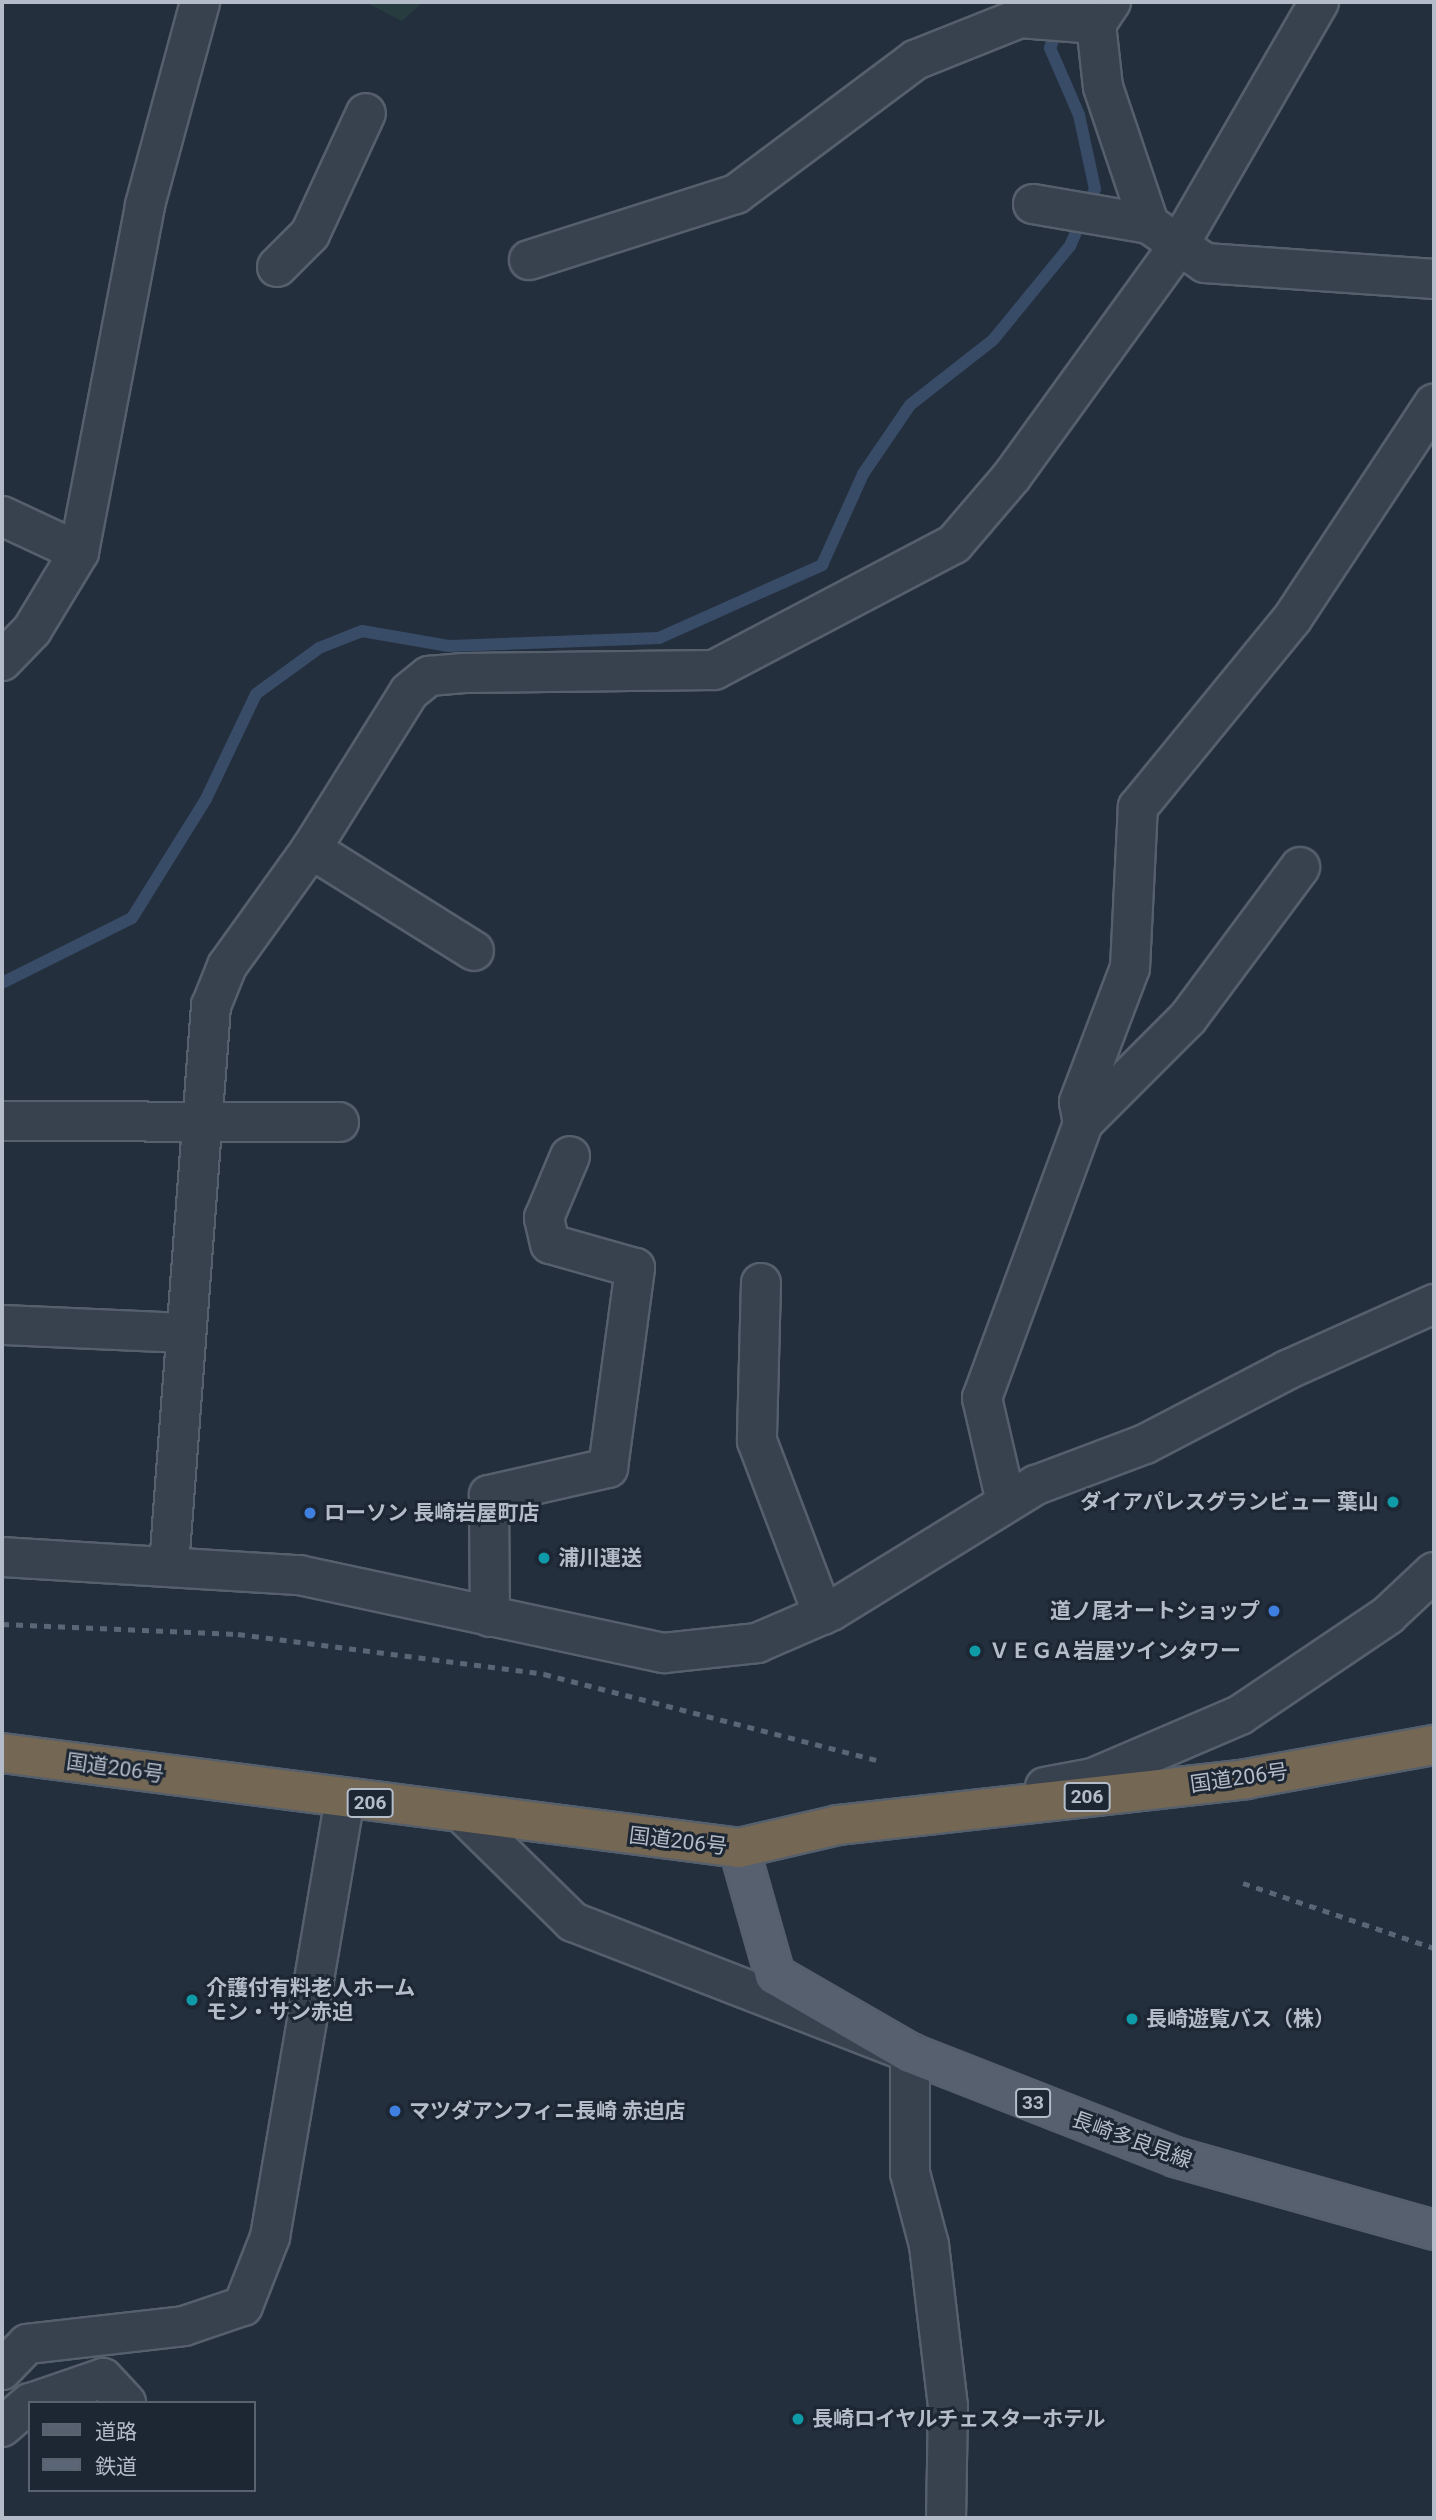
<!DOCTYPE html>
<meta charset="utf-8">
<style>
body{margin:0}
#map{position:relative;width:1436px;height:2520px;overflow:hidden;background:#242f3e;font-family:Roboto,"Noto Sans JP",sans-serif}
div>[style]{position:absolute}
.green>*{inset:0;background:#263c3f}
.stream>*{height:12px;margin:-6px;padding:0 6px;transform-origin:6px;border-radius:6px;background:#394c67}
.roads{filter:drop-shadow(2px 0 #565f6c) drop-shadow(-2px 0 #565f6c) drop-shadow(0 2px #565f6c) drop-shadow(0 -2px #565f6c)}
.minor>*{height:38px;margin:-19px;padding:0 19px;transform-origin:19px;border-radius:19px;background:#38414e}
.major>*{height:38px;margin:-19px;padding:0 19px;transform-origin:19px;border-radius:19px;background:#56606e}
.highway>*{height:38px;margin:-19px;padding:0 19px;transform-origin:19px;border-radius:19px;background:#746855}
.rail>*{height:5px;margin-top:-2.5px;transform-origin:0;background:repeating-linear-gradient(90deg,#5a6575 0 7px,transparent 0 14px)}
.dots>*{width:19px;height:19px;translate:-50% -50%;box-sizing:border-box;border:4px solid #1d2633;border-radius:50%}
span{translate:-50% -50%;white-space:nowrap;text-align:center;line-height:1.15;-webkit-text-stroke:6px #1d2633;paint-order:stroke}
.shield-label span{padding:2px 5px;background:#1d2633;border:2px solid;border-radius:5px;-webkit-text-stroke-width:0}
.shield-label{font-size:19px;color:#b4bcc9;font-weight:700}
.poi-label{font-size:21px;color:#b4bcc9;font-weight:700}
.right{translate:-100% -50%;text-align:right}
.left{translate:0 -50%;text-align:left}
.street-label{font-size:21px;color:#b4bcc9}
.frame{position:absolute;inset:0;border:4px solid #b4bcc9;pointer-events:none}
.legend{position:absolute;left:28px;top:2401px;width:228px;height:91px;box-sizing:border-box;background:#1d2633;border:2px solid #59626f;margin:0;padding:9px 12px;list-style:none;font-size:21px;color:#b4bcc9}
.legend li{display:flex;align-items:center;gap:14px;height:35px}
.legend b{width:35px;border:2px solid #59626f}
</style>
<div id="map">
<div class="green">
<div style="clip-path:polygon(365px 2px,423px 2px,402px 21px)"></div>
</div>
<div class="stream">
<div style="left:2px;top:983px;width:145px;rotate:-26.6deg"></div>
<div style="left:132px;top:918px;width:140px;rotate:-58.1deg"></div>
<div style="left:206px;top:799px;width:116px;rotate:-64.5deg"></div>
<div style="left:256px;top:694px;width:78px;rotate:-36.1deg"></div>
<div style="left:319px;top:648px;width:46px;rotate:-21.6deg"></div>
<div style="left:362px;top:631px;width:88px;rotate:9.8deg"></div>
<div style="left:449px;top:646px;width:210px;rotate:-2.2deg"></div>
<div style="left:659px;top:638px;width:179px;rotate:-24.1deg"></div>
<div style="left:822px;top:565px;width:100px;rotate:-65.7deg"></div>
<div style="left:863px;top:474px;width:83px;rotate:-55.7deg"></div>
<div style="left:910px;top:405px;width:105px;rotate:-38.1deg"></div>
<div style="left:993px;top:340px;width:122px;rotate:-50.7deg"></div>
<div style="left:1070px;top:246px;width:62px;rotate:-66.3deg"></div>
<div style="left:1095px;top:189px;width:76px;rotate:-102.2deg"></div>
<div style="left:1079px;top:115px;width:73px;rotate:-113.4deg"></div>
<div style="left:1050px;top:48px;width:49px;rotate:-68.6deg"></div>
</div>
<div class="roads">
<div class="minor">
<div style="left:1111px;top:2px;width:27px;rotate:124deg"></div>
<div style="left:1096px;top:24px;width:63px;rotate:83.7deg"></div>
<div style="left:1103px;top:87px;width:145px;rotate:71.4deg"></div>
<div style="left:1149px;top:224px;width:68px;rotate:34.9deg"></div>
<div style="left:1205px;top:263px;width:230px;rotate:4deg"></div>
<div style="left:1033px;top:204px;width:118px;rotate:9.8deg"></div>
<div style="left:529px;top:260px;width:217px;rotate:-17.7deg"></div>
<div style="left:736px;top:194px;width:224px;rotate:-36.8deg"></div>
<div style="left:915px;top:60px;width:113px;rotate:-21.8deg"></div>
<div style="left:1020px;top:18px;width:76px;rotate:4.5deg"></div>
<div style="left:277px;top:267px;width:47px;rotate:-45deg"></div>
<div style="left:310px;top:234px;width:133px;rotate:-65.2deg"></div>
<div style="left:2px;top:516px;width:85px;rotate:25.1deg"></div>
<div style="left:2px;top:661px;width:43px;rotate:-45.9deg"></div>
<div style="left:32px;top:630px;width:91px;rotate:-58.9deg"></div>
<div style="left:79px;top:552px;width:353px;rotate:-79.2deg"></div>
<div style="left:145px;top:205px;width:210px;rotate:-74.8deg"></div>
<div style="left:311px;top:849px;width:192px;rotate:32deg"></div>
<div style="left:2px;top:1121px;width:337px;rotate:0.2deg"></div>
<div style="left:1083px;top:1123px;width:148px;rotate:-45deg"></div>
<div style="left:1188px;top:1018px;width:188px;rotate:-53.4deg"></div>
<div style="left:761px;top:1283px;width:158px;rotate:91.5deg"></div>
<div style="left:757px;top:1441px;width:186px;rotate:69.2deg"></div>
<div style="left:2px;top:1325px;width:181px;rotate:2.5deg"></div>
<div style="left:1006px;top:1502px;width:107px;rotate:-103deg"></div>
<div style="left:982px;top:1398px;width:293px;rotate:-69.8deg"></div>
<div style="left:1083px;top:1123px;width:21px;rotate:-101deg"></div>
<div style="left:1079px;top:1102px;width:143px;rotate:-69.2deg"></div>
<div style="left:1130px;top:968px;width:161px;rotate:-87.2deg"></div>
<div style="left:1138px;top:807px;width:243px;rotate:-50.7deg"></div>
<div style="left:1292px;top:619px;width:258px;rotate:-56.6deg"></div>
<div style="left:2px;top:1557px;width:298px;rotate:3.5deg"></div>
<div style="left:299px;top:1575px;width:373px;rotate:12.1deg"></div>
<div style="left:664px;top:1653px;width:94px;rotate:-6.1deg"></div>
<div style="left:757px;top:1643px;width:81px;rotate:-23.4deg"></div>
<div style="left:831px;top:1611px;width:241px;rotate:-31.6deg"></div>
<div style="left:1036px;top:1485px;width:116px;rotate:-20.6deg"></div>
<div style="left:1145px;top:1444px;width:160px;rotate:-27.5deg"></div>
<div style="left:1287px;top:1370px;width:161px;rotate:-24.2deg"></div>
<div style="left:169px;top:1566px;width:562px;rotate:-85.71deg"></div>
<div style="left:211px;top:1006px;width:43px;rotate:-68.2deg"></div>
<div style="left:227px;top:966px;width:144px;rotate:-54.3deg"></div>
<div style="left:311px;top:849px;width:185px;rotate:-58deg"></div>
<div style="left:409px;top:692px;width:26px;rotate:-39deg"></div>
<div style="left:429px;top:676px;width:35px;rotate:-5deg"></div>
<div style="left:464px;top:673px;width:250px;rotate:-0.7deg"></div>
<div style="left:714px;top:670px;width:271px;rotate:-27.7deg"></div>
<div style="left:954px;top:544px;width:89px;rotate:-49.5deg"></div>
<div style="left:1012px;top:476px;width:281px;rotate:-54.1deg"></div>
<div style="left:1177px;top:248px;width:284px;rotate:-60deg"></div>
<div style="left:490px;top:1617px;width:122px;rotate:-90.5deg"></div>
<div style="left:489px;top:1495px;width:122px;rotate:-12.8deg"></div>
<div style="left:608px;top:1468px;width:202px;rotate:-82.3deg"></div>
<div style="left:635px;top:1268px;width:88px;rotate:-164.2deg"></div>
<div style="left:550px;top:1244px;width:27px;rotate:-103deg"></div>
<div style="left:544px;top:1218px;width:67px;rotate:-67.2deg"></div>
<div style="left:1045px;top:1787px;width:49px;rotate:-10.6deg"></div>
<div style="left:1093px;top:1778px;width:160px;rotate:-23.2deg"></div>
<div style="left:1240px;top:1715px;width:179px;rotate:-34deg"></div>
<div style="left:1388px;top:1615px;width:63px;rotate:-43.1deg"></div>
<div style="left:463px;top:1814px;width:154px;rotate:44.5deg"></div>
<div style="left:573px;top:1922px;width:362px;rotate:21.2deg"></div>
<div style="left:910px;top:2053px;width:120px;rotate:90deg"></div>
<div style="left:910px;top:2173px;width:74px;rotate:75.2deg"></div>
<div style="left:929px;top:2245px;width:162px;rotate:83.3deg"></div>
<div style="left:948px;top:2406px;width:112px;rotate:91deg"></div>
<div style="left:2px;top:2370px;width:36px;rotate:-46deg"></div>
<div style="left:27px;top:2344px;width:158px;rotate:-6.5deg"></div>
<div style="left:184px;top:2326px;width:62px;rotate:-18.7deg"></div>
<div style="left:243px;top:2306px;width:74px;rotate:-68.6deg"></div>
<div style="left:270px;top:2237px;width:443px;rotate:-80.3deg"></div>
<div style="left:31px;top:2403px;width:76px;rotate:-19.1deg"></div>
<div style="left:103px;top:2378px;width:34px;rotate:47deg"></div>
<div style="left:2px;top:2427px;width:37px;rotate:-41deg"></div>
</div>
<div class="major">
<div style="left:739px;top:1848px;width:132px;rotate:74.2deg"></div>
<div style="left:775px;top:1975px;width:156px;rotate:30deg"></div>
<div style="left:910px;top:2053px;width:285px;rotate:21.4deg"></div>
<div style="left:1175px;top:2157px;width:269px;rotate:15.7deg"></div>
</div>
<div class="highway">
<div style="left:2px;top:1753px;width:743px;rotate:7.34deg"></div>
<div style="left:739px;top:1848px;width:102px;rotate:-13.1deg"></div>
<div style="left:838px;top:1825px;width:411px;rotate:-6.4deg"></div>
<div style="left:1246px;top:1779px;width:191px;rotate:-10.3deg"></div>
</div>
</div>
<div class="rail">
<div style="left:2px;top:1624px;width:236px;rotate:2.4deg"></div>
<div style="left:238px;top:1634px;width:309px;rotate:7.4deg"></div>
<div style="left:544px;top:1674px;width:347px;rotate:14.5deg"></div>
<div style="left:1243px;top:1883px;width:202px;rotate:18.8deg"></div>
</div>
<div class="dots">
<div style="left:1393px;top:1502px;background:#0f9aa8"></div>
<div style="left:310px;top:1513px;background:#3f7fe0"></div>
<div style="left:544px;top:1558px;background:#0f9aa8"></div>
<div style="left:1274px;top:1611px;background:#3f7fe0"></div>
<div style="left:975px;top:1651px;background:#0f9aa8"></div>
<div style="left:192px;top:2000px;background:#0f9aa8"></div>
<div style="left:1132px;top:2019px;background:#0f9aa8"></div>
<div style="left:395px;top:2111px;background:#3f7fe0"></div>
<div style="left:798px;top:2419px;background:#0f9aa8"></div>
</div>
<div class="shield-label">
<span style="left:1087px;top:1797px">206</span>
<span style="left:370px;top:1803px">206</span>
<span style="left:1033px;top:2103px">33</span>
</div>
<div class="poi-label">
<span class="right" style="left:1379px;top:1502px">ダイアパレスグランビュー 葉山</span>
<span class="left" style="left:324px;top:1513px">ローソン 長崎岩屋町店</span>
<span class="left" style="left:558px;top:1558px">浦川運送</span>
<span class="right" style="left:1260px;top:1611px">道ノ尾オートショップ</span>
<span class="left" style="left:989px;top:1651px">ＶＥＧＡ岩屋ツインタワー</span>
<span class="left" style="left:206px;top:2000px">介護付有料老人ホーム<br>モン・サン赤迫</span>
<span class="left" style="left:1146px;top:2019px">長崎遊覧バス（株）</span>
<span class="left" style="left:409px;top:2111px">マツダアンフィニ長崎 赤迫店</span>
<span class="left" style="left:812px;top:2419px">長崎ロイヤルチェスターホテル</span>
</div>
<div class="street-label">
<span style="left:115px;top:1768px;rotate:8deg">国道206号</span>
<span style="left:1239px;top:1778px;rotate:-8deg">国道206号</span>
<span style="left:678px;top:1841px;rotate:7deg">国道206号</span>
<span style="left:1132px;top:2140px;rotate:20deg">長崎多良見線</span>
</div>
<div class="frame"></div>
<ul class="legend">
<li><b style="height:9px;background:#56606e"></b>道路</li>
<li><b style="height:9px;background:#5a6575"></b>鉄道</li>
</ul>
</div>
